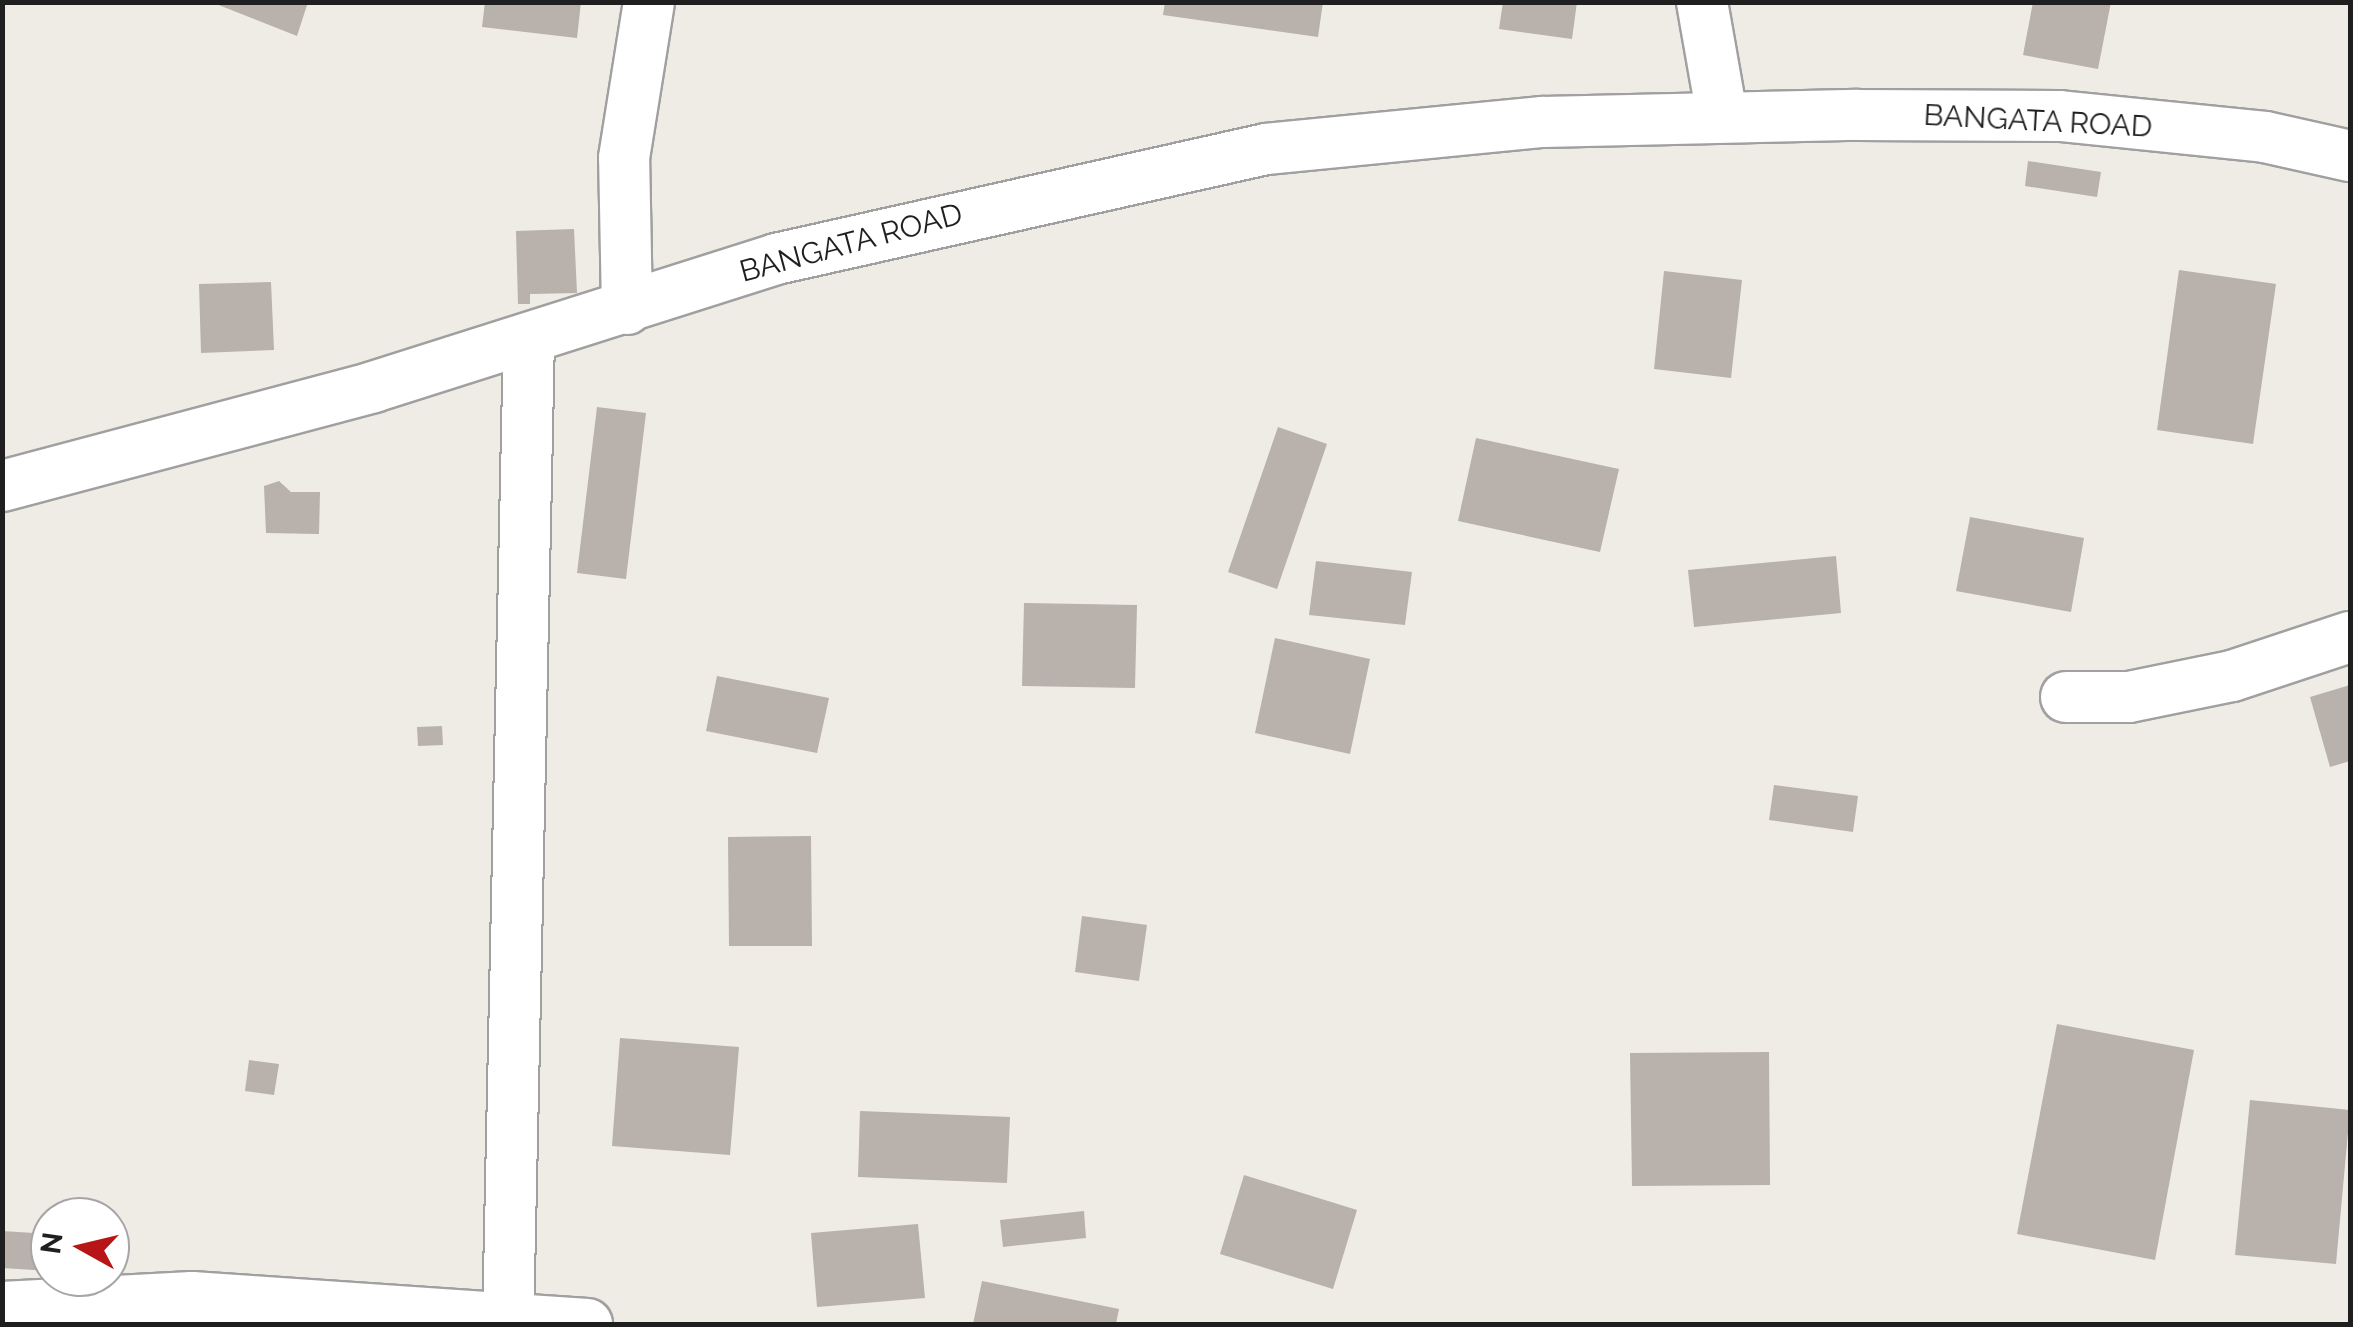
<!DOCTYPE html>
<style>
body{margin:0}
#map{position:relative;width:2353px;height:1327px;overflow:hidden;background:#efece6;font-family:Raleway,sans-serif}
div>[style]{position:absolute}
.building>*{inset:0;background:#b8b1ac}
.roads{filter:drop-shadow(2px 0 #a0a0a0) drop-shadow(-2px 0 #a0a0a0) drop-shadow(0 2px #a0a0a0) drop-shadow(0 -2px #a0a0a0)}
.minor>*{height:50px;margin:-25px;padding:0 25px;transform-origin:25px;border-radius:25px;background:#fff}
span{translate:-50% -50%;white-space:nowrap;text-align:center;line-height:1.15;-webkit-text-stroke:9px #fff;paint-order:stroke}
.street-label{font-size:30px;color:#1f1f1f}
.frame{position:absolute;inset:0;border:5px solid #1f1f1f;pointer-events:none}
.north{position:absolute;left:30px;top:1197px;width:100px;height:100px;box-sizing:border-box;background:#fff;border:2px solid #a5a5a5;border-radius:50%;rotate:278deg;font-size:28px;font-weight:700;line-height:40px;text-align:center;color:#1f1f1f}
.north::after{content:'';display:block;margin:auto;width:35px;height:45px;background:#b81616;clip-path:polygon(50% 0,100% 100%,50% 72%,0 100%)}
</style>
<div id="map">
<div class="building">
<div style="clip-path:polygon(211px 2px,308px 2px,297px 36px)"></div>
<div style="clip-path:polygon(485px 2px,581px 2px,577px 38px,482px 27px)"></div>
<div style="clip-path:polygon(1165px 2px,1323px 2px,1318px 37px,1163px 15px)"></div>
<div style="clip-path:polygon(1503px 2px,1577px 2px,1572px 39px,1499px 29px)"></div>
<div style="clip-path:polygon(2033px 2px,2111px 2px,2098px 69px,2023px 55px)"></div>
<div style="clip-path:polygon(2028px 161px,2101px 172px,2097px 197px,2025px 186px)"></div>
<div style="clip-path:polygon(574px 229px,577px 293px,530px 294px,530px 304px,518px 304px,516px 231px)"></div>
<div style="clip-path:polygon(2179px 270px,2276px 284px,2253px 444px,2157px 430px)"></div>
<div style="clip-path:polygon(1664px 271px,1742px 280px,1731px 378px,1654px 369px)"></div>
<div style="clip-path:polygon(271px 282px,274px 350px,201px 353px,199px 284px)"></div>
<div style="clip-path:polygon(597px 407px,646px 413px,626px 579px,577px 573px)"></div>
<div style="clip-path:polygon(1278px 427px,1327px 444px,1277px 589px,1228px 572px)"></div>
<div style="clip-path:polygon(1476px 438px,1619px 469px,1600px 552px,1458px 521px)"></div>
<div style="clip-path:polygon(279px 481px,291px 492px,320px 492px,319px 534px,266px 533px,264px 486px)"></div>
<div style="clip-path:polygon(1970px 517px,2084px 538px,2071px 612px,1956px 591px)"></div>
<div style="clip-path:polygon(1836px 556px,1841px 613px,1694px 627px,1688px 570px)"></div>
<div style="clip-path:polygon(1316px 561px,1412px 572px,1405px 625px,1309px 615px)"></div>
<div style="clip-path:polygon(1024px 603px,1137px 605px,1135px 688px,1022px 686px)"></div>
<div style="clip-path:polygon(1275px 638px,1370px 659px,1350px 754px,1255px 733px)"></div>
<div style="clip-path:polygon(717px 676px,829px 698px,817px 753px,706px 731px)"></div>
<div style="clip-path:polygon(2350px 685px,2350px 761px,2330px 767px,2310px 697px)"></div>
<div style="clip-path:polygon(442px 726px,443px 745px,418px 746px,417px 727px)"></div>
<div style="clip-path:polygon(1774px 785px,1858px 796px,1853px 832px,1769px 820px)"></div>
<div style="clip-path:polygon(811px 836px,812px 946px,729px 946px,728px 837px)"></div>
<div style="clip-path:polygon(1082px 916px,1147px 925px,1139px 981px,1075px 972px)"></div>
<div style="clip-path:polygon(2057px 1024px,2194px 1050px,2155px 1260px,2017px 1234px)"></div>
<div style="clip-path:polygon(620px 1038px,739px 1047px,730px 1155px,612px 1146px)"></div>
<div style="clip-path:polygon(1769px 1052px,1770px 1185px,1632px 1186px,1630px 1053px)"></div>
<div style="clip-path:polygon(249px 1060px,279px 1064px,274px 1095px,245px 1091px)"></div>
<div style="clip-path:polygon(2250px 1100px,2350px 1110px,2336px 1264px,2235px 1255px)"></div>
<div style="clip-path:polygon(860px 1111px,1010px 1117px,1007px 1183px,858px 1177px)"></div>
<div style="clip-path:polygon(1244px 1175px,1357px 1210px,1333px 1289px,1220px 1254px)"></div>
<div style="clip-path:polygon(1084px 1211px,1086px 1238px,1003px 1247px,1000px 1220px)"></div>
<div style="clip-path:polygon(918px 1224px,925px 1298px,817px 1307px,811px 1233px)"></div>
<div style="clip-path:polygon(2px 1231px,50px 1234px,50px 1271px,2px 1268px)"></div>
<div style="clip-path:polygon(982px 1281px,1119px 1309px,1116px 1324px,973px 1324px)"></div>
</div>
<div class="roads">
<div class="minor">
<div style="left:1702px;top:2px;width:115px;rotate:80deg"></div>
<div style="left:627px;top:309px;width:151px;rotate:-91.1deg"></div>
<div style="left:624px;top:158px;width:158px;rotate:-80.9deg"></div>
<div style="left:2px;top:486px;width:384px;rotate:-14.9deg"></div>
<div style="left:373px;top:387px;width:423px;rotate:-17.6deg"></div>
<div style="left:776px;top:259px;width:502px;rotate:-12.65deg"></div>
<div style="left:1266px;top:149px;width:278px;rotate:-5.6deg"></div>
<div style="left:1543px;top:122px;width:315px;rotate:-1.3deg"></div>
<div style="left:1858px;top:115px;width:202px;rotate:0.3deg"></div>
<div style="left:2060px;top:116px;width:206px;rotate:5.8deg"></div>
<div style="left:2265px;top:137px;width:87px;rotate:12.6deg"></div>
<div style="left:2066px;top:697px;width:63px"></div>
<div style="left:2129px;top:697px;width:105px;rotate:-11.5deg"></div>
<div style="left:2232px;top:676px;width:124px;rotate:-18.3deg"></div>
<div style="left:2px;top:1307px;width:190px;rotate:-3deg"></div>
<div style="left:192px;top:1297px;width:396px;rotate:3.9deg"></div>
<div style="left:508px;top:1324px;width:983px;rotate:-88.78deg"></div>
</div>
</div>
<div class="street-label">
<span style="left:2038px;top:121px;rotate:3deg">BANGATA ROAD</span>
<span style="left:851px;top:243px;rotate:-15deg">BANGATA ROAD</span>
</div>
<div class="frame"></div>
<div class="north">N</div>
</div>
